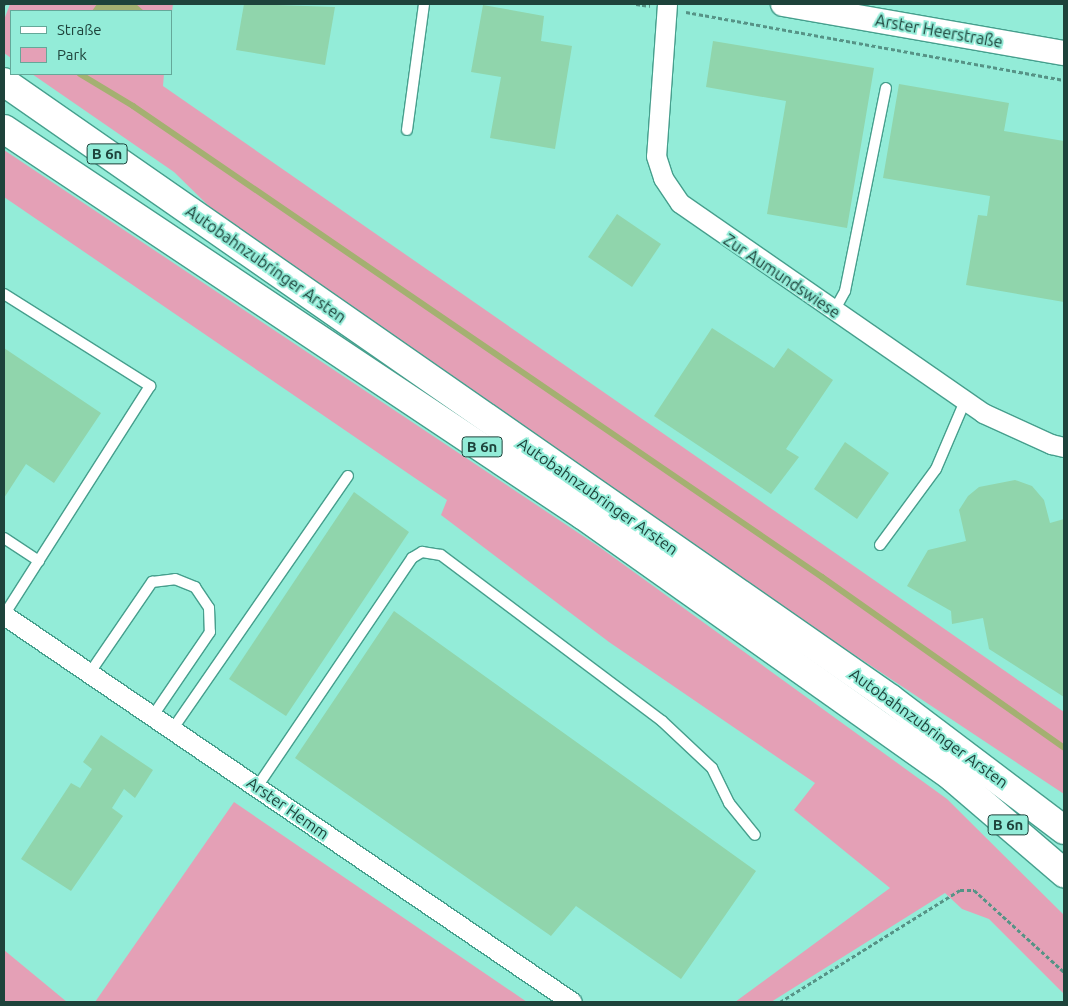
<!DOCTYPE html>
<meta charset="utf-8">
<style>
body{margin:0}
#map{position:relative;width:1068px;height:1006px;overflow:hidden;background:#93ecd8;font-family:Ubuntu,sans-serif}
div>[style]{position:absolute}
.green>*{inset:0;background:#e4a0b6}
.water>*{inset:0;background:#a4b071}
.stream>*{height:6px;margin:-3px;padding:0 3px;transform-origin:3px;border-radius:3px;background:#a4b071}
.building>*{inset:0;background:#90d5ac}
.path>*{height:3px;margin-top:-1.5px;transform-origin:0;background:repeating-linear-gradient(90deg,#569386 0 4px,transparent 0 6.5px)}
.roads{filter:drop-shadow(1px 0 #469f8d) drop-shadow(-1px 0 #469f8d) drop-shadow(0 1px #469f8d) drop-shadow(0 -1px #469f8d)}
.service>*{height:10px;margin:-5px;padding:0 5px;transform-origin:5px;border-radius:5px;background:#fff}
.minor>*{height:19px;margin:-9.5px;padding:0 9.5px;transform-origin:9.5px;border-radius:9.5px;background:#fff}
.tertiary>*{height:24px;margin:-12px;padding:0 12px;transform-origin:12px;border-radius:12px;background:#fff}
.trunk>*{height:28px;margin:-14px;padding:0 14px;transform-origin:14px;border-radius:14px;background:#fff}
span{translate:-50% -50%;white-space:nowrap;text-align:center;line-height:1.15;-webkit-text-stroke:4px #93ecd8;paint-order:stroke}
.shield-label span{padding:1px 4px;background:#93ecd8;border:1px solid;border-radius:4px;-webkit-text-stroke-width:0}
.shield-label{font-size:15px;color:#1e433b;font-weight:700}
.street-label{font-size:16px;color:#1e433b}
.frame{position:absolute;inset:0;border:5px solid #1e433b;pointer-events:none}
.legend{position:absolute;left:10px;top:10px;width:162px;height:65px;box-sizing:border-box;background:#93ecd8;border:1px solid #64a899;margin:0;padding:6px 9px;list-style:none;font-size:15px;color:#1e433b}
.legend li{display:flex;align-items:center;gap:10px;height:25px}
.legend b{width:25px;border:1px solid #64a899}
</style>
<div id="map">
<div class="green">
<div style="clip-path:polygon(10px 4px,173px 4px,171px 19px,171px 11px,11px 11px,11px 58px,4px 53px,4px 20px)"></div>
<div style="clip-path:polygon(32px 74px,164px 74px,163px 86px,1064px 712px,1064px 794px,811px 626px,220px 217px,174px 172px)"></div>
<div style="clip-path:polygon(4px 150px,598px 546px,947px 799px,1064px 915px,1064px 994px,989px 919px,962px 909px,945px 893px,771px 1002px,735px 1002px,890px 888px,794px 810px,815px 783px,609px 642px,441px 515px,447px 500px,4px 197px)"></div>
<div style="clip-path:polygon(234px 802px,527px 1002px,95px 1002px)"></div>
<div style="clip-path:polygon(4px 950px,67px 1002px,4px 1002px)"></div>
</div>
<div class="water">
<div style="clip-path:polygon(97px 4px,136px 4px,144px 11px,92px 11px)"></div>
</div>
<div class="stream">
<div style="left:80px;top:74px;width:62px;rotate:31.1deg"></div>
<div style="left:133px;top:106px;width:835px;rotate:34.36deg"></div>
<div style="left:822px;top:577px;width:296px;rotate:35.2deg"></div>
</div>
<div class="building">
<div style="clip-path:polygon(244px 4px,335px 7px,325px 65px,236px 50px)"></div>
<div style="clip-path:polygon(483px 5px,544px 16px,541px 41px,572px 46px,555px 149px,490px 138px,501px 77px,471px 72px)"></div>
<div style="clip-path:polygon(713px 41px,874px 68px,847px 228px,767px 214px,786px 101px,706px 87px)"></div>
<div style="clip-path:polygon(899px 84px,1009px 103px,1004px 131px,1064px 141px,1064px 302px,966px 285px,978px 215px,987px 216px,990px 196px,883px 178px)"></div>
<div style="clip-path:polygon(617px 214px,661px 244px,632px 287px,588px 257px)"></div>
<div style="clip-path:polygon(712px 328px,774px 368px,788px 348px,833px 380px,786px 449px,799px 457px,771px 494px,654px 416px)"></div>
<div style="clip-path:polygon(4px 348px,101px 413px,54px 483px,26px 464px,4px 498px)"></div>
<div style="clip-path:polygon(845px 442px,889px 473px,857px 519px,814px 489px)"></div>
<div style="clip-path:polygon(1015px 480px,1032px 486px,1044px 500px,1050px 523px,1064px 519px,1064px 697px,989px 649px,983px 618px,952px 624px,951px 611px,907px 586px,928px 550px,966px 541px,959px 510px,968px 496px,979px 487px)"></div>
<div style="clip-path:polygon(354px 492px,409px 532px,286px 716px,229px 679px)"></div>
<div style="clip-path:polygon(394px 611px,756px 871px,681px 979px,576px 906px,551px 936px,295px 758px)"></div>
<div style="clip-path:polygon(101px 735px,153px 770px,135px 798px,124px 789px,112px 808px,123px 816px,71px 891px,21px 859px,71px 783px,80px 788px,92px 769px,83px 762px)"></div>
</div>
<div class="path">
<div style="left:636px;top:4px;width:14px;rotate:8deg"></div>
<div style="left:4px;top:6px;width:2px;rotate:-90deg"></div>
<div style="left:686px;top:12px;width:384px;rotate:10.2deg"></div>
<div style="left:780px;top:1002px;width:212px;rotate:-31.9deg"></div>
<div style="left:960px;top:890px;width:14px"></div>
<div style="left:974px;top:890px;width:122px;rotate:42.3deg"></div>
</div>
<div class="roads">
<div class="service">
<div style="left:407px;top:130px;width:127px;rotate:-82.3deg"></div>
<div style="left:4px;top:294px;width:173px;rotate:32.2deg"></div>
<div style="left:150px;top:386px;width:272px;rotate:122.5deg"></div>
<div style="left:834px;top:311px;width:23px;rotate:-61deg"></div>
<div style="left:845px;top:291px;width:207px;rotate:-78.6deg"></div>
<div style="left:4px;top:538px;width:42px;rotate:33.3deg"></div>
<div style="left:880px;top:545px;width:94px;rotate:-53.6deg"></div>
<div style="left:936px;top:469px;width:74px;rotate:-66.9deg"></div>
<div style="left:89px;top:674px;width:112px;rotate:-55.6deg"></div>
<div style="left:152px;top:582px;width:23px;rotate:-7deg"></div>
<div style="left:175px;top:579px;width:22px;rotate:22deg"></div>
<div style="left:195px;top:587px;width:25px;rotate:56deg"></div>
<div style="left:209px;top:608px;width:24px;rotate:88deg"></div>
<div style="left:210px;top:632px;width:103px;rotate:124.3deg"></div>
<div style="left:172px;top:730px;width:309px;rotate:-55.3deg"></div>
<div style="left:257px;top:787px;width:277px;rotate:-55.9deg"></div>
<div style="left:412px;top:558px;width:12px;rotate:-31deg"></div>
<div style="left:422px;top:552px;width:19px;rotate:9deg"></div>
<div style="left:441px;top:555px;width:276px;rotate:36.9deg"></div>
<div style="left:662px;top:721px;width:69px;rotate:43.2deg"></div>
<div style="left:712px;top:768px;width:39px;rotate:64deg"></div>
<div style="left:729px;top:803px;width:41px;rotate:50.9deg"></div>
</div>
<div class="minor">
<div style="left:667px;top:4px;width:152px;rotate:94.1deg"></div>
<div style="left:656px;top:156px;width:23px;rotate:72deg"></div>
<div style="left:663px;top:178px;width:30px;rotate:56deg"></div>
<div style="left:680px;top:203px;width:369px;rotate:34.7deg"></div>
<div style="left:983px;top:413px;width:75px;rotate:24.5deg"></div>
<div style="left:1051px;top:444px;width:13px;rotate:13deg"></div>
<div style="left:4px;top:615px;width:687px;rotate:34.27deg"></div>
</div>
<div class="tertiary">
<div style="left:783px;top:4px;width:285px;rotate:9.9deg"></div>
</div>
<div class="trunk">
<div style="left:4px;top:82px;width:1080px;rotate:34.82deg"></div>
<div style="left:891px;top:699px;width:217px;rotate:37.1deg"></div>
<div style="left:4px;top:129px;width:697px;rotate:33.71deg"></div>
<div style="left:584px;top:516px;width:451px;rotate:35.3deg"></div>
<div style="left:952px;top:777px;width:148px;rotate:40.6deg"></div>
</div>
</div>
<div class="shield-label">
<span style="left:107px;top:154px">B 6n</span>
<span style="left:482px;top:447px">B 6n</span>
<span style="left:1008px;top:825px">B 6n</span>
</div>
<div class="street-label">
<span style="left:939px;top:31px;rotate:10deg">Arster Heerstraße</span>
<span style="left:266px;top:264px;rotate:35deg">Autobahnzubringer Arsten</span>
<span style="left:782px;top:276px;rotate:34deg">Zur Aumundswiese</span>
<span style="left:598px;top:496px;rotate:35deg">Autobahnzubringer Arsten</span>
<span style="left:929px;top:728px;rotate:36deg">Autobahnzubringer Arsten</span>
<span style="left:288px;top:808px;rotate:35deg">Arster Hemm</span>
</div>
<div class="frame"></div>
<ul class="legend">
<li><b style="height:6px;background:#fff"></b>Straße</li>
<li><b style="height:14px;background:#e4a0b6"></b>Park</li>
</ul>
</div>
